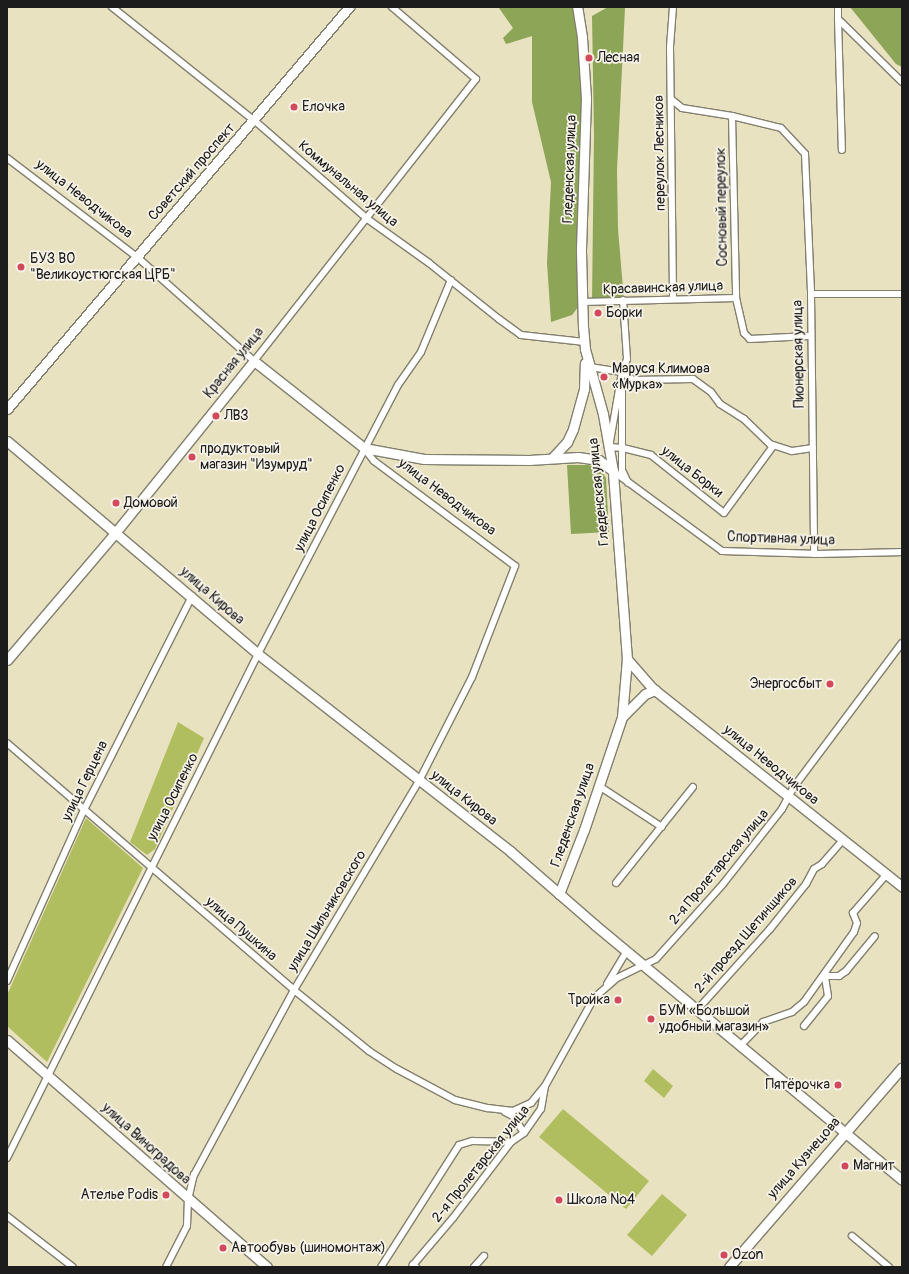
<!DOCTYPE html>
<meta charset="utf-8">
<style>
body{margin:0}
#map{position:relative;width:909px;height:1274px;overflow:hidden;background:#e9e2c0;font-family:Pangolin,sans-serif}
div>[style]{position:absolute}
.green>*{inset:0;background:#b1be60}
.forest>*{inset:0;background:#8ca556}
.roads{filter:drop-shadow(1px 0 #827f6e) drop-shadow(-1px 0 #827f6e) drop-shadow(0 1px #827f6e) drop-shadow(0 -1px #827f6e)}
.street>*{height:6px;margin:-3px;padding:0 3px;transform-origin:3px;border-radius:3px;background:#fff}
.secondary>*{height:9px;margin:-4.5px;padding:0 4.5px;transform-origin:4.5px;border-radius:4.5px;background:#fff}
.dots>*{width:11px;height:11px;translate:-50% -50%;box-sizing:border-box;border:2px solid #f7f3e8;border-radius:50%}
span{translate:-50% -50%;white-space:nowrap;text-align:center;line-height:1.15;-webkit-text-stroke:3.5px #f7f3e8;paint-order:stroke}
.poi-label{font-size:14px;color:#1c1c1c}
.left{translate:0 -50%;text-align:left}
.right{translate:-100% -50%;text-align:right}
.street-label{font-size:14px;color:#1c1c1c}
.frame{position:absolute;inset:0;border:8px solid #1c1c1c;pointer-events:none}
</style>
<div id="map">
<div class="green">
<div style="clip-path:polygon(178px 722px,204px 738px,155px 849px,147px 855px,130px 842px)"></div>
<div style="clip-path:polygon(86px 818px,143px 868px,47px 1062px,7px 1026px,7px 995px)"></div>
<div style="clip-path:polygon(653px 1069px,673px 1086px,664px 1098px,644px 1081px)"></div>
<div style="clip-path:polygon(563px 1109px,649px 1181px,626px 1209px,539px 1137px)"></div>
<div style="clip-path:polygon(662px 1194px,687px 1215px,652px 1256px,627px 1235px)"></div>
</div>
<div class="forest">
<div style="clip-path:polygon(577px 7px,585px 69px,582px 302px,572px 315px,551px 322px,547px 263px,551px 182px,532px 102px,532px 36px,506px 44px,503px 38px,513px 28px,499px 8px)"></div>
<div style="clip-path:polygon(608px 7px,625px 8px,617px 170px,618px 229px,624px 300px,592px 301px,594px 135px,592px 16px)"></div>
<div style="clip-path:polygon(850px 7px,902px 7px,902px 67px,896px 64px)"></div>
<div style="clip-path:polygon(567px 465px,589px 465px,601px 470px,606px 478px,609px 532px,571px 534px)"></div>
</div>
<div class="roads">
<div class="street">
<div style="left:112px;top:7px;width:183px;rotate:38.6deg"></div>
<div style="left:255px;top:121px;width:147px;rotate:41.1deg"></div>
<div style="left:366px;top:218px;width:77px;rotate:35.5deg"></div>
<div style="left:429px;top:263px;width:90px;rotate:38.7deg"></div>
<div style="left:499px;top:319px;width:27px;rotate:36deg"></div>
<div style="left:521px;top:335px;width:64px;rotate:6.2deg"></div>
<div style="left:673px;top:7px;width:40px;rotate:94.3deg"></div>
<div style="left:670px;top:47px;width:251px;rotate:89.3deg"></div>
<div style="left:838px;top:7px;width:12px;rotate:90deg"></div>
<div style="left:838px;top:19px;width:90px;rotate:44.5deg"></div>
<div style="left:838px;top:19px;width:131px;rotate:88.3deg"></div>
<div style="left:671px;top:99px;width:14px;rotate:39deg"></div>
<div style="left:682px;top:108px;width:51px;rotate:9.1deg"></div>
<div style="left:732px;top:116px;width:50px;rotate:13.8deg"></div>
<div style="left:781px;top:128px;width:35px;rotate:47deg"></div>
<div style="left:805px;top:154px;width:140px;rotate:87.5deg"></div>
<div style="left:811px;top:294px;width:260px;rotate:89.3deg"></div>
<div style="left:732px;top:116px;width:182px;rotate:88.7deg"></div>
<div style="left:7px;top:158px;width:163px;rotate:37.3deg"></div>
<div style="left:137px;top:257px;width:157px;rotate:41.6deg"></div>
<div style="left:254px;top:361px;width:359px;rotate:-51.8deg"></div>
<div style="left:476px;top:79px;width:111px;rotate:-139.4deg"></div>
<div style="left:811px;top:294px;width:91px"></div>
<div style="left:623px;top:300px;width:59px;rotate:86.1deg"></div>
<div style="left:627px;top:359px;width:14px;rotate:111deg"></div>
<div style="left:622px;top:372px;width:76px;rotate:99.8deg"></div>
<div style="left:609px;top:447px;width:14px;rotate:4deg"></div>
<div style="left:623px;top:448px;width:29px;rotate:14deg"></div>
<div style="left:651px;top:455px;width:93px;rotate:38.5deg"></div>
<div style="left:724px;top:513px;width:84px;rotate:-53.7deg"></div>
<div style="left:582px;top:302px;width:154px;rotate:-1.5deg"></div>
<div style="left:736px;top:298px;width:36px;rotate:77deg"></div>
<div style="left:744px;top:333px;width:8px;rotate:45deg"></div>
<div style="left:750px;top:339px;width:59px;rotate:-2.9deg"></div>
<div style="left:590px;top:367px;width:32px;rotate:9deg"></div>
<div style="left:622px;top:372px;width:14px;rotate:36deg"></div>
<div style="left:633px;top:380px;width:60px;rotate:-1deg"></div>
<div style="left:693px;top:379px;width:22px;rotate:36deg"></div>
<div style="left:711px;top:392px;width:15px;rotate:53deg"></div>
<div style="left:720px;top:404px;width:28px;rotate:32deg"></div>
<div style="left:744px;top:419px;width:36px;rotate:44deg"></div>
<div style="left:770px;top:444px;width:23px;rotate:18deg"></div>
<div style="left:792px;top:451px;width:21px;rotate:-8deg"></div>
<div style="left:622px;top:387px;width:83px;rotate:90deg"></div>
<div style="left:622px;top:470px;width:14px;rotate:65deg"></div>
<div style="left:613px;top:471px;width:135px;rotate:36.3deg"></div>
<div style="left:722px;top:551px;width:98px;rotate:1.8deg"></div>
<div style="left:820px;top:554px;width:82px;rotate:-1.4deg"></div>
<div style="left:7px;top:743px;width:379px;rotate:40.7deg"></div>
<div style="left:294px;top:990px;width:97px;rotate:39.1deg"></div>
<div style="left:369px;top:1051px;width:33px;rotate:33deg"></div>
<div style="left:397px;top:1069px;width:66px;rotate:28.1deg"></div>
<div style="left:455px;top:1100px;width:34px;rotate:14deg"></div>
<div style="left:488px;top:1108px;width:25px;rotate:7deg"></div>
<div style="left:513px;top:1111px;width:20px;rotate:-24deg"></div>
<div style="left:531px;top:1103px;width:22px;rotate:-51deg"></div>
<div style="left:599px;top:786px;width:75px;rotate:33.1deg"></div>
<div style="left:616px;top:883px;width:123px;rotate:-51.3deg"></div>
<div style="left:7px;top:981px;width:188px;rotate:-65.8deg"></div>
<div style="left:84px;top:810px;width:240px;rotate:-63.2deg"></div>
<div style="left:607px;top:984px;width:39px;rotate:-59deg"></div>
<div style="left:697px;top:1010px;width:109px;rotate:-48deg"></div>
<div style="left:770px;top:929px;width:58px;rotate:-51.3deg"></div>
<div style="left:806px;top:884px;width:17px;rotate:-62deg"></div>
<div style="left:814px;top:869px;width:9px;rotate:-32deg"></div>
<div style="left:822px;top:864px;width:32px;rotate:-49deg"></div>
<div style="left:804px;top:1026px;width:38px;rotate:-51deg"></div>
<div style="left:828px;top:996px;width:20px;rotate:-99deg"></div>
<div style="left:825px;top:976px;width:14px"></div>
<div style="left:839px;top:976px;width:9px;rotate:-36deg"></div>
<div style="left:846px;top:971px;width:45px;rotate:-50.4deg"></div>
<div style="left:741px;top:1045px;width:32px;rotate:-46deg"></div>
<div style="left:763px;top:1022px;width:31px;rotate:-19deg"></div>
<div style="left:792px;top:1012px;width:16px;rotate:-40deg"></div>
<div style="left:804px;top:1002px;width:86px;rotate:-54.5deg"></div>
<div style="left:854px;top:932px;width:9px;rotate:-72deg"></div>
<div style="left:857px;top:923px;width:11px;rotate:-112deg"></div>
<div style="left:853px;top:913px;width:50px;rotate:-49deg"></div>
<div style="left:505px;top:1112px;width:9px;rotate:27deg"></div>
<div style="left:513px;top:1116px;width:20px;rotate:57deg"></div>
<div style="left:7px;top:1158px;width:565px;rotate:-63.53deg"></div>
<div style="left:259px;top:652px;width:301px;rotate:-62.5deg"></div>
<div style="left:398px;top:385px;width:40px;rotate:-55.1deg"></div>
<div style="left:421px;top:352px;width:78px;rotate:-67.4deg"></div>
<div style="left:7px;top:1216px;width:83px;rotate:37.7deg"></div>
<div style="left:852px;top:1236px;width:48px;rotate:40deg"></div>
<div style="left:166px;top:1267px;width:46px;rotate:-62.9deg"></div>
<div style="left:187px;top:1226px;width:26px;rotate:-88deg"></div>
<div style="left:188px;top:1200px;width:26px;rotate:-77deg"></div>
<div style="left:194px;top:1175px;width:210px;rotate:-61.6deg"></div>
<div style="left:294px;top:990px;width:244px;rotate:-59.1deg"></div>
<div style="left:419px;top:781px;width:117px;rotate:-63deg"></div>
<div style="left:472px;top:677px;width:119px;rotate:-68.8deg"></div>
<div style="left:515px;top:566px;width:176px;rotate:-143.3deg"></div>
<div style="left:374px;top:461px;width:16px;rotate:-128deg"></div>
<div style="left:381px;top:1267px;width:145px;rotate:-57.4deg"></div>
<div style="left:459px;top:1145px;width:14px;rotate:-17deg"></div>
<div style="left:472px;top:1141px;width:39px;rotate:1deg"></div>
<div style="left:416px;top:1267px;width:4px;rotate:-146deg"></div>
<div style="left:413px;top:1265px;width:62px;rotate:-49.6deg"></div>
<div style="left:453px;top:1218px;width:96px;rotate:-52.7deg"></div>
<div style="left:511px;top:1142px;width:16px;rotate:-35deg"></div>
<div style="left:524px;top:1133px;width:29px;rotate:-55deg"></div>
<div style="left:541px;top:1109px;width:23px;rotate:-80deg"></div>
<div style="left:545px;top:1086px;width:101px;rotate:-60.9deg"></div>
<div style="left:594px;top:998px;width:30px;rotate:-41deg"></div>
<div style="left:617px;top:978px;width:43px;rotate:-26deg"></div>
<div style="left:656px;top:959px;width:101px;rotate:-48.2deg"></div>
<div style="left:723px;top:884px;width:95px;rotate:-51.8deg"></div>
<div style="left:782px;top:809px;width:24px;rotate:-62deg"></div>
<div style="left:793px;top:788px;width:181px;rotate:-53.1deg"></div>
<div style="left:474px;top:1267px;width:15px;rotate:-48deg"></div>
</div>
<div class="secondary">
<div style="left:7px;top:409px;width:528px;rotate:-49.61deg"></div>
<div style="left:7px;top:441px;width:329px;rotate:40.3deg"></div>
<div style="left:258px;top:654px;width:320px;rotate:38deg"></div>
<div style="left:510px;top:851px;width:113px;rotate:41deg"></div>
<div style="left:595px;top:925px;width:399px;rotate:39.7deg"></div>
<div style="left:553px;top:457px;width:21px;rotate:-47deg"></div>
<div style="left:567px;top:442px;width:14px;rotate:-65deg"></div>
<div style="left:573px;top:429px;width:41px;rotate:-74.6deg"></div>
<div style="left:584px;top:389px;width:26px;rotate:-88deg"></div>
<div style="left:627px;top:659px;width:37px;rotate:49deg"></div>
<div style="left:651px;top:687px;width:321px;rotate:38.5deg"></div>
<div style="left:7px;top:660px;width:167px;rotate:-49.6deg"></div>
<div style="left:115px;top:533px;width:221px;rotate:-51.1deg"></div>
<div style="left:254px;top:361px;width:140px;rotate:38.3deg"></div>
<div style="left:364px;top:448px;width:61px;rotate:10.4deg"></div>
<div style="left:424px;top:459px;width:105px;rotate:0.5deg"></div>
<div style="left:529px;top:460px;width:49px;rotate:-3.5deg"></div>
<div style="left:578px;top:457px;width:21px;rotate:8deg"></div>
<div style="left:599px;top:460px;width:18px;rotate:38deg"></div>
<div style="left:622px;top:717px;width:33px;rotate:-45deg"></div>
<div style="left:645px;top:694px;width:11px;rotate:-22deg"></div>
<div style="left:559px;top:894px;width:69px;rotate:-68.7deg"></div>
<div style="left:584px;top:830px;width:119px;rotate:-71.4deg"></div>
<div style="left:622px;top:717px;width:58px;rotate:-85.1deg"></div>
<div style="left:627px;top:659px;width:189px;rotate:-94.3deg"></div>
<div style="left:613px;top:471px;width:58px;rotate:-100deg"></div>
<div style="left:603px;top:414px;width:67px;rotate:-105.5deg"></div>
<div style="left:585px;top:349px;width:21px;rotate:-95deg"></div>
<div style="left:583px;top:328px;width:79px;rotate:-91.5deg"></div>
<div style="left:581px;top:249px;width:151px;rotate:-88.1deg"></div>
<div style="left:586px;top:98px;width:61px;rotate:-93.8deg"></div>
<div style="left:582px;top:37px;width:30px;rotate:-99deg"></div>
<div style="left:7px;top:1040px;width:345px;rotate:41.1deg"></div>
<div style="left:729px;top:1267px;width:264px;rotate:-49.1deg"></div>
</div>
</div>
<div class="dots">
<div style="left:589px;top:58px;background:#d1495b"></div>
<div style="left:294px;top:107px;background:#d1495b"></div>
<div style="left:21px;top:267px;background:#d1495b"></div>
<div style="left:598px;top:313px;background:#d1495b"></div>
<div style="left:604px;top:377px;background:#d1495b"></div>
<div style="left:216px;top:416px;background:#d1495b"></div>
<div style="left:192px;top:457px;background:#d1495b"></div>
<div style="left:116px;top:503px;background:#d1495b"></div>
<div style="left:830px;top:684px;background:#d1495b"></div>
<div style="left:618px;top:1000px;background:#d1495b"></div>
<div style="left:651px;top:1019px;background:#d1495b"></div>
<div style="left:838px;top:1085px;background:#d1495b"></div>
<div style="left:845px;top:1166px;background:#d1495b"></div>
<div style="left:166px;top:1195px;background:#d1495b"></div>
<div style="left:559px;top:1200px;background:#d1495b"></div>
<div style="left:223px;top:1248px;background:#d1495b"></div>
<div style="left:724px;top:1255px;background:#d1495b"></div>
</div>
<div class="poi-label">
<span class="left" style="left:597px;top:58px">Лесная</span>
<span class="left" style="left:302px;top:107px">Елочка</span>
<span class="left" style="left:30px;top:267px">БУЗ ВО<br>"Великоустюгская ЦРБ"</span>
<span class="left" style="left:606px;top:313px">Борки</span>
<span class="left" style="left:612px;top:377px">Маруся Климова<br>«Мурка»</span>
<span class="left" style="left:224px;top:416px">ЛВЗ</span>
<span class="left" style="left:200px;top:457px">продуктовый<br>магазин "Изумруд"</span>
<span class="left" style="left:124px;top:503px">Домовой</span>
<span class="right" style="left:822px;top:684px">Энергосбыт</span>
<span class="right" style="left:610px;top:1000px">Тройка</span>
<span class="left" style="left:659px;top:1019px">БУМ «Большой<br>удобный магазин»</span>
<span class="right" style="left:830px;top:1085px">Пятёрочка</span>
<span class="left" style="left:853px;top:1166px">Магнит</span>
<span class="right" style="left:158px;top:1195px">Ателье Podis</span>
<span class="left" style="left:567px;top:1200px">Школа №4</span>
<span class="left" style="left:231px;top:1248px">Автообувь (шиномонтаж)</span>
<span class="left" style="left:732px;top:1255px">Ozon</span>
</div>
<div class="street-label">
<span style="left:660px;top:153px;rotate:-91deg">переулок Лесников</span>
<span style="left:570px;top:169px;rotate:-88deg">Гледенская улица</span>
<span style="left:192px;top:172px;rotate:-49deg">Советский проспект</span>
<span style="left:348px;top:184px;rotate:40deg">Коммунальная улица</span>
<span style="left:84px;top:199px;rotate:38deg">улица Неводчикова</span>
<span style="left:722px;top:207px;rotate:-91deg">Сосновый переулок</span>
<span style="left:663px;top:288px;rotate:-2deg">Красавинская улица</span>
<span style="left:799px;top:354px;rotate:-91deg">Пионерская улица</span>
<span style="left:234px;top:363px;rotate:-51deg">Красная улица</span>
<span style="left:692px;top:472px;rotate:38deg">улица Борки</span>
<span style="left:599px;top:492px;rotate:-96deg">Гледенская улица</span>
<span style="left:447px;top:497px;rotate:37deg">улица Неводчикова</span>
<span style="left:320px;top:508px;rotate:-63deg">улица Осипенко</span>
<span style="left:781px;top:539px;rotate:2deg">Спортивная улица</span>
<span style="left:212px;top:596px;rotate:41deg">улица Кирова</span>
<span style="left:771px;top:765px;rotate:39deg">улица Неводчикова</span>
<span style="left:85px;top:781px;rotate:-64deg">улица Герцена</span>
<span style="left:173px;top:797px;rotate:-63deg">улица Осипенко</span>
<span style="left:464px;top:798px;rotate:38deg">улица Кирова</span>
<span style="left:573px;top:815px;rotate:-71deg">Гледенская улица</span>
<span style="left:719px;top:867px;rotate:-50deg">2-я Пролетарская улица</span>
<span style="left:327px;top:911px;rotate:-59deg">улица Шильниковского</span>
<span style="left:241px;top:929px;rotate:41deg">улица Пушкина</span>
<span style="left:746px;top:935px;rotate:-49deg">2-й проезд Щетинщиков</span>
<span style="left:146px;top:1144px;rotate:42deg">улица Виноградова</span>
<span style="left:804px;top:1158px;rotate:-49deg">улица Кузнецова</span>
<span style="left:481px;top:1164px;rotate:-51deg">2-я Пролетарская улица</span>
</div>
<div class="frame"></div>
</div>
